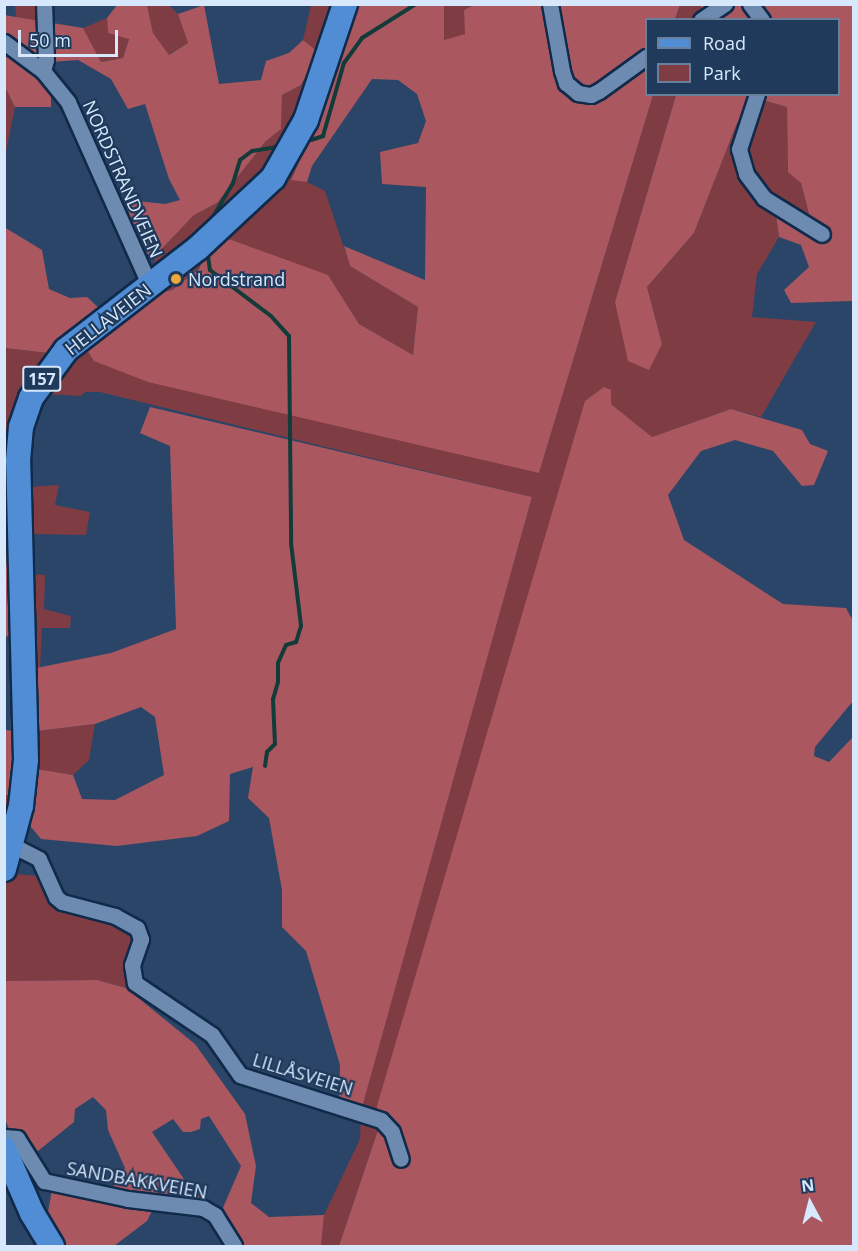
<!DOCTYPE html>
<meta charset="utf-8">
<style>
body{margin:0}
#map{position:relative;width:858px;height:1251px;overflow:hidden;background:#2a4567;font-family:"Open Sans",sans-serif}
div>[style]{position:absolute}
.green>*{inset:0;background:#7f3c43}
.forest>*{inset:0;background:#ab575f}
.stream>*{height:4px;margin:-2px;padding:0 2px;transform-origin:2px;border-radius:2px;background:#123b3a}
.roads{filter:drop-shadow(2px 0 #102a4a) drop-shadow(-2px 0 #102a4a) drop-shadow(0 2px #102a4a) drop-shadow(0 -2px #102a4a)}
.minor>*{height:15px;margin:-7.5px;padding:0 7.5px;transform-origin:7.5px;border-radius:7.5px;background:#6d8bb1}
.primary>*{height:24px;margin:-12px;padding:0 12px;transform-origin:12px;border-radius:12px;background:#508dd5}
.dots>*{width:16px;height:16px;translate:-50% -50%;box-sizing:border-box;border:3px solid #1f3a5b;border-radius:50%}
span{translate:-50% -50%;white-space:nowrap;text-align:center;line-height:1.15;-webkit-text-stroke:4.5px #1f3a5b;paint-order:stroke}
.shield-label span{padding:2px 4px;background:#1f3a5b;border:2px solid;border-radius:4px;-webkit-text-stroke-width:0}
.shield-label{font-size:16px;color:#d7e8fd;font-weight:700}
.street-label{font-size:18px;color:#d7e8fd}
.poi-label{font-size:18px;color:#d7e8fd}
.left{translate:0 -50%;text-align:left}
.frame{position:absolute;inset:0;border:6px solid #d7e8fd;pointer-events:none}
.legend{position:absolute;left:645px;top:18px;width:195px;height:78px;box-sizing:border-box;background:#1f3a5b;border:2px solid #69809c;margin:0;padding:8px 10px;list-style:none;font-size:18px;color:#d7e8fd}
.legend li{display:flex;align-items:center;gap:12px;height:30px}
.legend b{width:30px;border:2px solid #69809c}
.north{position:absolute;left:780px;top:1173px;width:60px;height:60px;-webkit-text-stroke:4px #1f3a5b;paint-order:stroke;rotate:353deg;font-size:16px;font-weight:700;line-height:24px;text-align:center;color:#d7e8fd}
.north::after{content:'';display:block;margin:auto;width:21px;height:27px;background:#d7e8fd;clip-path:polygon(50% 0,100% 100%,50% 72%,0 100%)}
.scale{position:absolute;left:18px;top:30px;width:100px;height:27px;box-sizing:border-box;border:3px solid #d7e8fd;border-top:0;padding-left:8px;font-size:18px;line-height:21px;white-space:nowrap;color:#d7e8fd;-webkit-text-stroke:4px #1f3a5b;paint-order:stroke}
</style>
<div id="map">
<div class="green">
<div style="clip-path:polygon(15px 5px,39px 5px,39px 21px,16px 17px)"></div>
<div style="clip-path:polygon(147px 5px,169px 5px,178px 14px,188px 43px,168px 55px,153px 33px)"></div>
<div style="clip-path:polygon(311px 5px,356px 5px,312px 132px,291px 179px,307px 182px,325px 191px,350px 266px,418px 307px,413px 355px,359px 324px,328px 275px,206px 251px,199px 268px,172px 290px,151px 295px,539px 473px,653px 95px,676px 95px,615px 302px,662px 344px,647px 287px,694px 233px,737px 123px,766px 101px,787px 107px,788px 171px,801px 183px,809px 215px,776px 216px,779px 237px,757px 274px,752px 317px,816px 322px,761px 417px,731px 409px,652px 437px,611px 404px,377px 1106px,378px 1130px,339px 1246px,321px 1246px,324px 1215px,360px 1139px,361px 1110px,532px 497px,100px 392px,85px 392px,81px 396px,44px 394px,31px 430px,28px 487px,59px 485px,55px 505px,90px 512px,86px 535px,30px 534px,31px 574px,45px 575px,44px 609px,71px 616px,70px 628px,42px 628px,40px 667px,36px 669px,37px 731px,95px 724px,89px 760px,73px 775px,36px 770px,16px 874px,38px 876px,53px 907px,106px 923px,133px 936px,124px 965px,126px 988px,97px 980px,5px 981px,4px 795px,13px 795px,18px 759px,8px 509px,4px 508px,5px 348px,48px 353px,154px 267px,155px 256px,194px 215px,217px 203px,265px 142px,281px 129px,282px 95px,301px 85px,317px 52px,303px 40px)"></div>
<div style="clip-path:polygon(444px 5px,474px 5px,464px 10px,466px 34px,444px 40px)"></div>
<div style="clip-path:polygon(680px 5px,702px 5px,698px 19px,675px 20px)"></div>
<div style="clip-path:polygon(107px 18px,108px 33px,129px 38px,123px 58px,101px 62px,83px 28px)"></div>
<div style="clip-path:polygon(5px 87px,15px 107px,5px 156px)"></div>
</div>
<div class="forest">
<div style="clip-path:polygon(117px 5px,147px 5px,153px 33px,169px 55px,188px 43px,178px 14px,204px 5px,219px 84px,261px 80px,266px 61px,289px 53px,303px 40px,318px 52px,301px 85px,282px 95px,281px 129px,265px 142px,217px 203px,194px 215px,155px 256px,144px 253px,121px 207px,128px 200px,165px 204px,180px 200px,169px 179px,145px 104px,128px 109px,111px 79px,78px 60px,51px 62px,51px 107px,15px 107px,5px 87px,4px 15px,83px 28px,101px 62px,123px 58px,129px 39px,108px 33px,107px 18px)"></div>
<div style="clip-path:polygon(356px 5px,444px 5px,444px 40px,465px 34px,464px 10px,474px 5px,680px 5px,675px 19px,646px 20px,646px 94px,653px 95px,539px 473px,148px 382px,94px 361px,86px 348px,151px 295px,172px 290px,199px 269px,206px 251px,226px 238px,328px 275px,359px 324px,413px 355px,418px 307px,350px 266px,344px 246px,425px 280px,426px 187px,382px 184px,380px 152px,418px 143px,426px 121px,417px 94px,398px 80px,372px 79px,312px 166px,307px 182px,291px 180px,312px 132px)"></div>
<div style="clip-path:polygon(702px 5px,853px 5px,853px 301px,791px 303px,784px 290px,809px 267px,801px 245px,779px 237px,776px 215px,809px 214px,801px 183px,788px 172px,787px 107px,766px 101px,737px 123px,694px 233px,647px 287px,662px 344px,649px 370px,628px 361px,615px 302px,676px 95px,838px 94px,838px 20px,698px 19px)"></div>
<div style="clip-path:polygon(4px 227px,42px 250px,49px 289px,70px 298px,87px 297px,101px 310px,48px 353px,5px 348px)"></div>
<div style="clip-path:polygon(604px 387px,611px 390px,611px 404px,652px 437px,731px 409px,802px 430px,810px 444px,828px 451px,814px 485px,802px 486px,773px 451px,735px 440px,701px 451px,668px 495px,684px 540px,783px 604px,846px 608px,853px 621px,853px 701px,815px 747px,814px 756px,829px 762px,853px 737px,853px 1246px,339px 1246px,378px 1130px,377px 1106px,585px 401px)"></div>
<div style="clip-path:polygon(150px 407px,532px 497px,361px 1111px,339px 1096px,340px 1065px,306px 951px,282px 927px,282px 890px,269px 818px,248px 798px,253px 767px,230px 774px,229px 821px,197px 836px,117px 846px,41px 839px,27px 822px,36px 769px,73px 775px,82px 799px,115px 800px,164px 775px,155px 717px,141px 707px,95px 724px,37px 731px,36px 668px,111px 653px,176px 629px,170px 446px,140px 433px)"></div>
<div style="clip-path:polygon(4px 508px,8px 509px,11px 637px,5px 636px)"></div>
<div style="clip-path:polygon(4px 730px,17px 731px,14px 795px,5px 795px)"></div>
<div style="clip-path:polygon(97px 980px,126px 988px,195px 1044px,245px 1114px,256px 1166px,251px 1203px,269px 1217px,324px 1215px,321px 1246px,241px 1246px,222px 1210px,241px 1166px,209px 1116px,201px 1119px,200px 1129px,191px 1132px,183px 1132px,173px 1119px,152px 1132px,188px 1185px,199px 1190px,199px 1205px,158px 1199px,147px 1221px,114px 1246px,64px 1246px,47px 1217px,52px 1190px,110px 1191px,125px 1168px,108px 1130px,106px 1110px,93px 1097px,75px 1109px,74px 1122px,23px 1163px,5px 1119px,5px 981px)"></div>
</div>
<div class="stream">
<div style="left:311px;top:140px;width:13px;rotate:-18deg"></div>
<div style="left:323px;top:136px;width:76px;rotate:-74deg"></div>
<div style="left:344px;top:63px;width:31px;rotate:-54deg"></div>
<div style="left:362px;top:38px;width:64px;rotate:-32.2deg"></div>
<div style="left:210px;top:222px;width:45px;rotate:-59.5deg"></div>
<div style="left:233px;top:183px;width:24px;rotate:-73deg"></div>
<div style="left:240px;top:160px;width:15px;rotate:-37deg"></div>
<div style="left:252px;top:151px;width:30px;rotate:-9deg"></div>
<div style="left:208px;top:256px;width:14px;rotate:82deg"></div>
<div style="left:210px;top:270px;width:76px;rotate:37deg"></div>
<div style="left:271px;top:316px;width:27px;rotate:48deg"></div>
<div style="left:289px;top:336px;width:207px;rotate:89.4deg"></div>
<div style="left:291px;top:543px;width:84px;rotate:83.1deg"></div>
<div style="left:301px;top:626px;width:17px;rotate:107deg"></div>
<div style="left:296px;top:642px;width:10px;rotate:163deg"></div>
<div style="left:286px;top:645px;width:20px;rotate:114deg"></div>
<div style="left:278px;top:663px;width:19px;rotate:90deg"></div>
<div style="left:278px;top:682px;width:18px;rotate:106deg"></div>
<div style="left:273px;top:699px;width:45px;rotate:87.5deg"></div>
<div style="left:275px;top:744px;width:11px;rotate:135deg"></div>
<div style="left:267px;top:752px;width:14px;rotate:98deg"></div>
</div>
<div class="roads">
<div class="minor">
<div style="left:550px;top:4px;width:68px;rotate:79.8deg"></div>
<div style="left:562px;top:71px;width:13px;rotate:72deg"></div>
<div style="left:566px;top:83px;width:16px;rotate:40deg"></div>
<div style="left:578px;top:93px;width:13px;rotate:9deg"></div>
<div style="left:591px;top:95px;width:9px;rotate:-27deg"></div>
<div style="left:599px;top:91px;width:58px;rotate:-35.9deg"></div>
<div style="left:750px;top:4px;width:20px;rotate:53deg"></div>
<div style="left:701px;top:20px;width:29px;rotate:-34deg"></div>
<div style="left:4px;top:42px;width:49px;rotate:36.6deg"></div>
<div style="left:43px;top:71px;width:40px;rotate:51deg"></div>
<div style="left:68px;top:102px;width:201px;rotate:66deg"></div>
<div style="left:43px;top:71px;width:11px;rotate:-75deg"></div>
<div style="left:46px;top:60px;width:56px;rotate:-92deg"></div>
<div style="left:757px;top:94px;width:58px;rotate:108.1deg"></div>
<div style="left:739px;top:149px;width:26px;rotate:74deg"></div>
<div style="left:746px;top:174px;width:30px;rotate:53deg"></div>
<div style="left:764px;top:198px;width:68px;rotate:31.8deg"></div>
<div style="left:12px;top:845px;width:30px;rotate:27deg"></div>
<div style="left:39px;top:859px;width:42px;rotate:65.9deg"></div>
<div style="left:56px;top:897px;width:8px;rotate:40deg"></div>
<div style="left:62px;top:902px;width:55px;rotate:14.8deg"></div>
<div style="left:115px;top:916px;width:25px;rotate:29deg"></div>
<div style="left:137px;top:928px;width:12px;rotate:70deg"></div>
<div style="left:141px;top:939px;width:28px;rotate:109deg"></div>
<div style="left:132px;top:965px;width:18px;rotate:81deg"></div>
<div style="left:135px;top:983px;width:93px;rotate:34deg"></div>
<div style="left:212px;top:1035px;width:49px;rotate:55deg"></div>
<div style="left:240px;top:1075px;width:148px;rotate:17.7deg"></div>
<div style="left:381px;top:1120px;width:16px;rotate:47deg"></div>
<div style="left:392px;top:1132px;width:28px;rotate:72deg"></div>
<div style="left:4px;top:1137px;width:13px;rotate:4deg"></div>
<div style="left:17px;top:1138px;width:51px;rotate:57.9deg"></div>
<div style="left:44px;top:1181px;width:86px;rotate:12.1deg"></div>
<div style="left:128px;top:1199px;width:76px;rotate:6.8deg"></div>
<div style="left:203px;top:1208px;width:14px;rotate:30deg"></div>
<div style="left:215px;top:1215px;width:36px;rotate:58deg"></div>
</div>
<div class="primary">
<div style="left:4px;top:869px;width:65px;rotate:-74.9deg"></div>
<div style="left:21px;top:806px;width:46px;rotate:-83.8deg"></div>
<div style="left:26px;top:760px;width:299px;rotate:-91.5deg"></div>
<div style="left:18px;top:461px;width:34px;rotate:-85deg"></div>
<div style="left:21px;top:427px;width:31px;rotate:-71deg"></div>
<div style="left:31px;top:398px;width:59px;rotate:-53.9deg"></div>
<div style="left:66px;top:350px;width:167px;rotate:-37.7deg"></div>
<div style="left:198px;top:248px;width:103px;rotate:-43deg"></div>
<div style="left:273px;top:178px;width:67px;rotate:-60.4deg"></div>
<div style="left:306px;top:120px;width:122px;rotate:-71.4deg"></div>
<div style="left:4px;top:1149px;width:70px;rotate:66.4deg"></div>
<div style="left:32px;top:1213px;width:39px;rotate:59deg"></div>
</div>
</div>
<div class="dots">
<div style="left:176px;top:279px;background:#eda83b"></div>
</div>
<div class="shield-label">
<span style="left:42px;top:379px">157</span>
</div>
<div class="street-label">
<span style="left:123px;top:179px;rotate:66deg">NORDSTRANDVEIEN</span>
<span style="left:108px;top:319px;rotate:-38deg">HELLAVEIEN</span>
<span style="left:303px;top:1074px;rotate:17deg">LILLÅSVEIEN</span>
<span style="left:137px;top:1180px;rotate:10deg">SANDBAKKVEIEN</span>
</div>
<div class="poi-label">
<span class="left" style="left:188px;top:279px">Nordstrand</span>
</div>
<div class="frame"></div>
<ul class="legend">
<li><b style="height:8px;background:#508dd5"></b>Road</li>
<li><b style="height:16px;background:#7f3c43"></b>Park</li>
</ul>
<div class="north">N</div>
<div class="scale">50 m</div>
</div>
